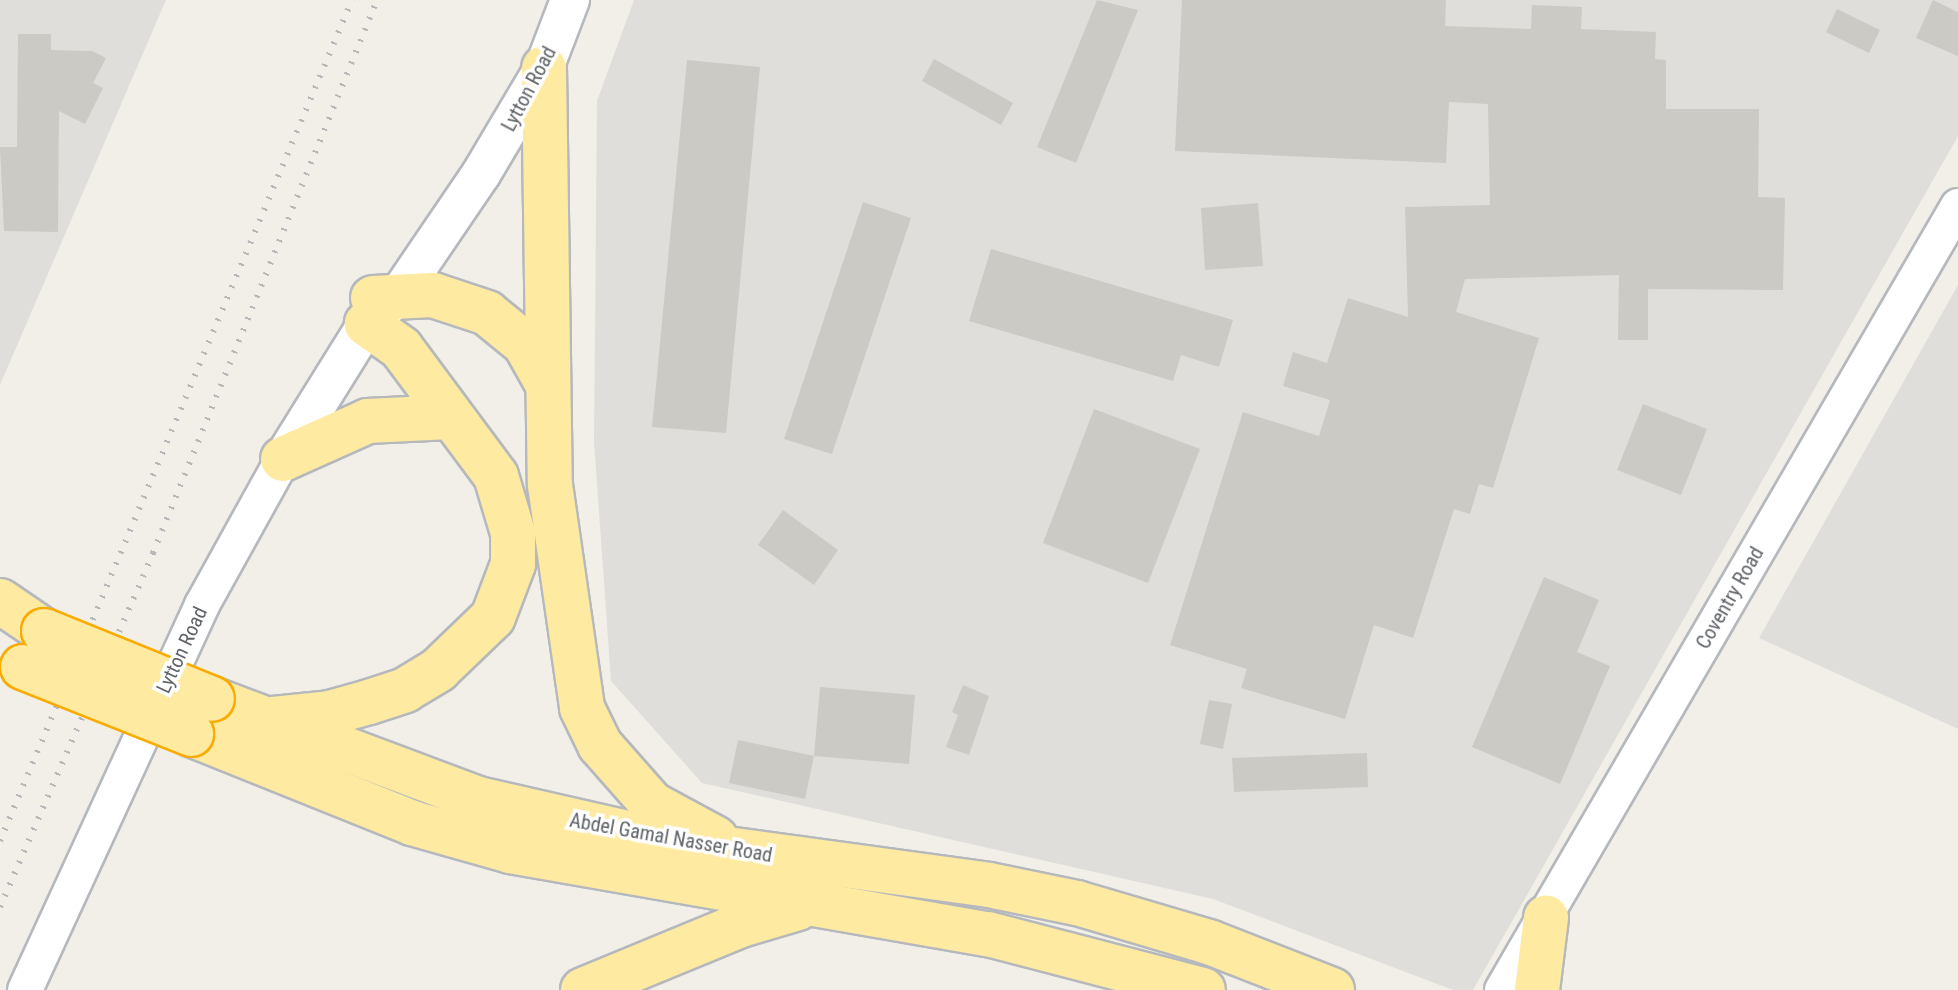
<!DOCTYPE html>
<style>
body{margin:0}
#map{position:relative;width:1958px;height:990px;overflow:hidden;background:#f1efe8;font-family:"Roboto Condensed",sans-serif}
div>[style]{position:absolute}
.industrial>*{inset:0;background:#e0deda}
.building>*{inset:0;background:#cccac5}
.roads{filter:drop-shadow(2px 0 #b5b8bc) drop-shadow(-2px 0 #b5b8bc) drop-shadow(0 2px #b5b8bc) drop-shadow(0 -2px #b5b8bc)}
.tertiary>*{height:34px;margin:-17px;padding:0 17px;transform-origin:17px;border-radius:17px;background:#fff}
.secondary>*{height:38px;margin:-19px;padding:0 19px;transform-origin:19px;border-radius:19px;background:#fff}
.trunk>*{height:44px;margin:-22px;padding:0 22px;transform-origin:22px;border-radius:22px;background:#feeaa1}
.rail>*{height:6px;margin-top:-3px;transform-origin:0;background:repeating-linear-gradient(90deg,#b6b7b8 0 2px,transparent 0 12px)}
.bridges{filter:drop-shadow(2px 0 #f9ab00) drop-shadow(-2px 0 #f9ab00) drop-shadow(0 2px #f9ab00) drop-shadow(0 -2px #f9ab00)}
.trunk-bridge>*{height:44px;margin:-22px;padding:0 22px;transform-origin:22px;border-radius:22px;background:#feeaa1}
span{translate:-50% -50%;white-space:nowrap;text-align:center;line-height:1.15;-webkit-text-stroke:7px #fff;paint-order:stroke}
.street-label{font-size:20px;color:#5f6368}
</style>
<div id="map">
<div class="industrial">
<div style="clip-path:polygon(0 0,166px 0,0 385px)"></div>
<div style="clip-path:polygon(634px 0,1958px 0,1958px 136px,1473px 990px,1453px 990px,1213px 899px,702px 783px,611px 681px,594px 442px,597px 101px)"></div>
<div style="clip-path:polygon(1958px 285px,1958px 729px,1759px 638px)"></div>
</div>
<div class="building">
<div style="clip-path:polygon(1097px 0,1138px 10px,1076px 163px,1037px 147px)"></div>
<div style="clip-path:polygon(1182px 0,1446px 0,1445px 26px,1531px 29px,1532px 5px,1582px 7px,1581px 29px,1656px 32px,1655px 59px,1666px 60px,1666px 109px,1759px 109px,1758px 197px,1785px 198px,1783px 290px,1648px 289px,1648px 340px,1618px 340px,1619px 275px,1465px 279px,1456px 312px,1539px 338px,1493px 488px,1479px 484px,1470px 514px,1454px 509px,1413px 638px,1374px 625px,1345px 719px,1241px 688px,1247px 669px,1170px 645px,1243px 412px,1319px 436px,1330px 400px,1283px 386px,1293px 352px,1327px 363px,1348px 298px,1408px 317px,1405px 207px,1490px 205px,1488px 104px,1449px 102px,1446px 163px,1175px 151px)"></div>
<div style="clip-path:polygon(1933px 0,1958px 12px,1958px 56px,1916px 38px)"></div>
<div style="clip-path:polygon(1837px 9px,1880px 30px,1869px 53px,1826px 32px)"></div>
<div style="clip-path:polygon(18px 34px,51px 34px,51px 50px,92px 51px,106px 58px,93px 83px,103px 88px,85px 124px,59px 111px,58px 232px,4px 231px,0 147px,17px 147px)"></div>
<div style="clip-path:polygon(934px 59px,1013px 103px,1001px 125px,922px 81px)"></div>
<div style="clip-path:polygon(687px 60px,760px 67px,726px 433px,652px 427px)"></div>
<div style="clip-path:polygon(863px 202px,911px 218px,832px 454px,784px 439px)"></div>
<div style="clip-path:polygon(1258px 203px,1263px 266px,1205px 270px,1201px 208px)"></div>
<div style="clip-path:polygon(991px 249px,1233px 320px,1219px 367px,1181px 355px,1173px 381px,969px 321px)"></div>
<div style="clip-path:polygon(1643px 404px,1707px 429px,1681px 495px,1617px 470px)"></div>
<div style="clip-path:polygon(1094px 409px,1200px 449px,1148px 583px,1043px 543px)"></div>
<div style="clip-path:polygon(783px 510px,838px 550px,814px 585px,758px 545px)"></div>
<div style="clip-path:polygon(1544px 577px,1599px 600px,1577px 652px,1610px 666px,1560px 784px,1472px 747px)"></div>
<div style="clip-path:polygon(963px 685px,989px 696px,969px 755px,946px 747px,958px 715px,952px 712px)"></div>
<div style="clip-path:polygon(820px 687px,915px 695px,909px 764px,814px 756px)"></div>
<div style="clip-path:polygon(1209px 700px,1232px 704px,1223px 749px,1200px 744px)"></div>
<div style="clip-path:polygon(738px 740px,814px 756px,805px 799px,729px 783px)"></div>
<div style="clip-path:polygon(1367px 753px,1368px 787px,1234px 792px,1232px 758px)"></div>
</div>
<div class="roads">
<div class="tertiary">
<div style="left:25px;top:990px;width:424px;rotate:-65.3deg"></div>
<div style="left:202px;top:605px;width:167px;rotate:-61deg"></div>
<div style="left:1502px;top:990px;width:907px;rotate:-59.82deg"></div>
</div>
<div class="secondary">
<div style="left:283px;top:459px;width:159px;rotate:-58.1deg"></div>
<div style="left:367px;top:324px;width:42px;rotate:-42.1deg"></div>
<div style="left:398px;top:296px;width:148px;rotate:-55.8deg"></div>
<div style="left:481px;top:174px;width:123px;rotate:-59.3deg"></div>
<div style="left:544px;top:68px;width:73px;rotate:-69.1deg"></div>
</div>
<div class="trunk">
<div style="left:544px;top:68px;width:417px;rotate:89.2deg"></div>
<div style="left:550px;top:485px;width:225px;rotate:81.8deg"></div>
<div style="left:582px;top:708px;width:41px;rotate:64.1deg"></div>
<div style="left:600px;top:745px;width:79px;rotate:48.6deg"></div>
<div style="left:652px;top:804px;width:72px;rotate:28.4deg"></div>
<div style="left:373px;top:298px;width:60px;rotate:-2.9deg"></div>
<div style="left:433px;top:295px;width:57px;rotate:18.4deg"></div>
<div style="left:487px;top:313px;width:49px;rotate:39.2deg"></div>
<div style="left:525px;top:344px;width:45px;rotate:60.6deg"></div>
<div style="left:283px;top:459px;width:93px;rotate:-24.1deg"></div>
<div style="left:368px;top:421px;width:82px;rotate:-2.8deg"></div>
<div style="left:0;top:601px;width:53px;rotate:34.3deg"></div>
<div style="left:212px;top:699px;width:284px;rotate:20.6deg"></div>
<div style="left:478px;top:799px;width:180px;rotate:12.8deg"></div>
<div style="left:654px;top:839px;width:338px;rotate:7.8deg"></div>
<div style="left:989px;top:885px;width:90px;rotate:11.6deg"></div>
<div style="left:1077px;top:903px;width:138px;rotate:16.5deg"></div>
<div style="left:1209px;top:942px;width:132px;rotate:21.3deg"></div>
<div style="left:273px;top:719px;width:57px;rotate:-6deg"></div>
<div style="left:330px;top:713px;width:41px;rotate:-15.8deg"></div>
<div style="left:369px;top:702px;width:38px;rotate:-18deg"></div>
<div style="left:405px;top:690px;width:39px;rotate:-31deg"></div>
<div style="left:438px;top:670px;width:76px;rotate:-43.9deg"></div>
<div style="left:493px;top:617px;width:57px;rotate:-69.3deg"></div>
<div style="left:513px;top:564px;width:31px;rotate:-90deg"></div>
<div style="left:513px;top:533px;width:59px;rotate:-106.6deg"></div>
<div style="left:496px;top:476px;width:159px;rotate:-126.6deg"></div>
<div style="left:401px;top:348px;width:42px;rotate:-144.8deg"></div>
<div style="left:191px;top:734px;width:238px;rotate:21.9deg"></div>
<div style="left:412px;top:823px;width:102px;rotate:15.9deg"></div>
<div style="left:510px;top:851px;width:485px;rotate:9.9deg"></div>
<div style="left:988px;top:934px;width:222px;rotate:14.6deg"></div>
<div style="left:583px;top:990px;width:171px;rotate:-22.4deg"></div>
<div style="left:741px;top:925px;width:59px;rotate:-16.6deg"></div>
<div style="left:1537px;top:990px;width:73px;rotate:-82.9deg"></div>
</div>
</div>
<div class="rail">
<div style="left:0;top:841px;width:912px;rotate:-67.29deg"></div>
<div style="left:0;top:907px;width:386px;rotate:-66.6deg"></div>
<div style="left:153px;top:553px;width:597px;rotate:-67.95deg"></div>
</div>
<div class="bridges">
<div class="trunk-bridge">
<div style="left:44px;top:631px;width:181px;rotate:22deg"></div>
<div style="left:23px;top:667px;width:181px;rotate:21.7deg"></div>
</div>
</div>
<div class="street-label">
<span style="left:529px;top:89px;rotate:-62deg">Lytton Road</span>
<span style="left:1730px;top:598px;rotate:-60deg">Coventry Road</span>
<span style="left:182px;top:650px;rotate:-65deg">Lytton Road</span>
<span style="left:671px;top:838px;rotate:10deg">Abdel Gamal Nasser Road</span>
</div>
</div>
